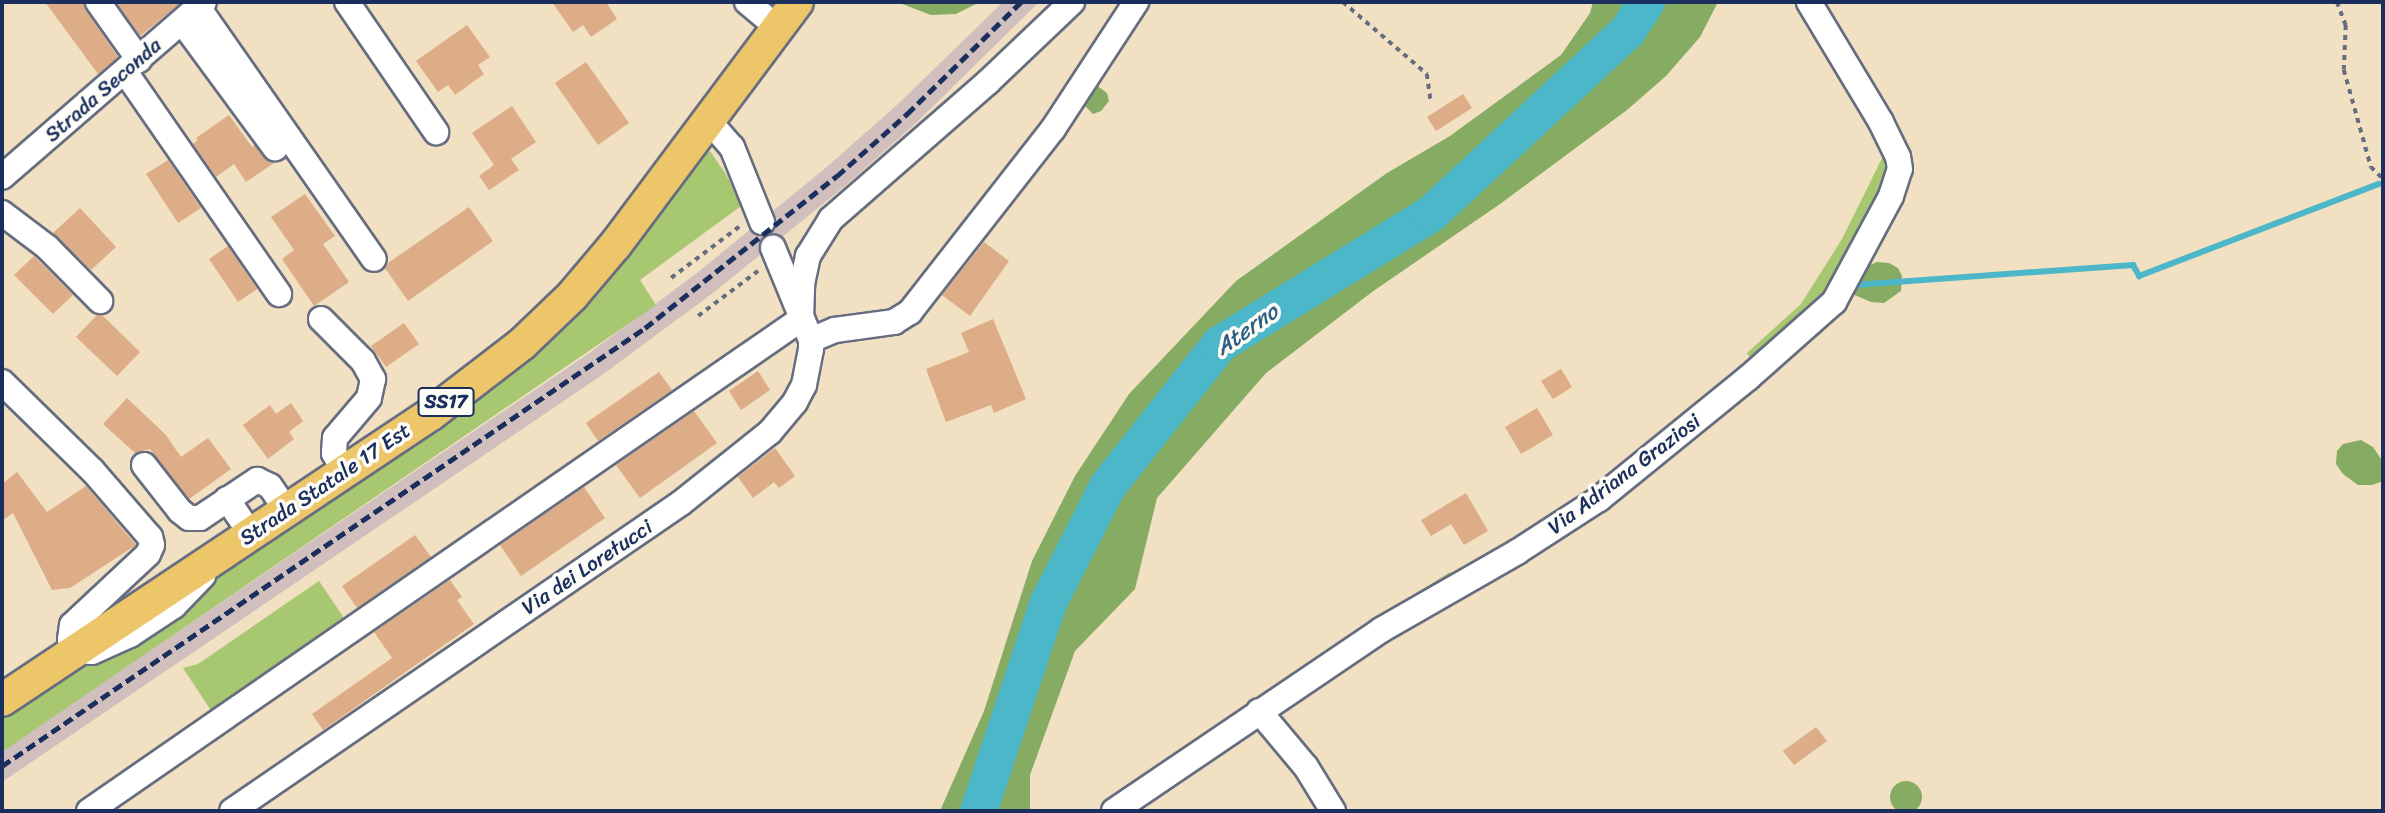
<!DOCTYPE html>
<style>
body{margin:0}
#map{position:relative;width:2385px;height:813px;overflow:hidden;background:#f1e0c1;font-family:Sriracha,sans-serif}
div>[style]{position:absolute}
.industrial>*{inset:0;background:#d1bfbd}
.green>*{inset:0;background:#a7c770}
.forest>*{inset:0;background:#85ac62}
.round{border-radius:50%}
.stream>*{height:6px;margin:-3px;padding:0 3px;transform-origin:3px;border-radius:3px;background:#4bb7c8}
.river>*{height:37px;margin:-18.5px;padding:0 18.5px;transform-origin:18.5px;border-radius:18.5px;background:#4bb7c8}
.building>*{inset:0;background:#dcad86}
.path>*{height:3.5px;margin-top:-1.75px;transform-origin:0;background:repeating-linear-gradient(90deg,#666d81 0 5px,transparent 0 10px)}
.roads{filter:drop-shadow(2px 0 #666d81) drop-shadow(-2px 0 #666d81) drop-shadow(0 2px #666d81) drop-shadow(0 -2px #666d81)}
.minor>*{height:24px;margin:-12px;padding:0 12px;transform-origin:12px;border-radius:12px;background:#fff}
.major>*{height:32px;margin:-16px;padding:0 16px;transform-origin:16px;border-radius:16px;background:#ecc669}
.rail>*{height:5px;margin-top:-2.5px;transform-origin:0;background:repeating-linear-gradient(90deg,#1b2f5e 0 10px,transparent 0 15px)}
span{translate:-50% -50%;white-space:nowrap;text-align:center;line-height:1.15;-webkit-text-stroke:7px #fdfcf7;paint-order:stroke}
.shield-label span{padding:2px 5px;background:#fdfcf7;border:2px solid;border-radius:5px;-webkit-text-stroke-width:0}
.shield-label{font-size:19px;color:#1b2f5e;font-weight:700}
.street-label{font-size:21px;color:#1b2f5e}
.water-label{font-size:23px;color:#2c5f83;font-style:italic}
.frame{position:absolute;inset:0;border:4px solid #1b2f5e;pointer-events:none}
</style>
<div id="map">
<div class="industrial">
<div style="clip-path:polygon(1003px 2px,1039px 2px,916px 123px,845px 186px,713px 293px,602px 375px,2px 782px,2px 751px,588px 354px,697px 273px,828px 166px,898px 104px)"></div>
</div>
<div class="green">
<div style="clip-path:polygon(1891px 140px,1900px 160px,1821px 306px,1753px 363px,1747px 353px,1801px 304px,1842px 239px)"></div>
<div style="clip-path:polygon(710px 151px,727px 176px,741px 206px,640px 280px,656px 305px,2px 752px,2px 707px,218px 572px,475px 391px,690px 158px)"></div>
<div style="clip-path:polygon(1450px 572px,1455px 581px,1362px 638px,1357px 630px)"></div>
<div style="clip-path:polygon(319px 581px,346px 621px,212px 712px,183px 668px,198px 664px)"></div>
</div>
<div class="forest">
<div style="clip-path:polygon(897px 2px,980px 2px,956px 14px,931px 15px)"></div>
<div style="clip-path:polygon(1593px 2px,1718px 2px,1700px 37px,1666px 76px,1627px 110px,1500px 204px,1372px 292px,1266px 373px,1157px 498px,1135px 589px,1075px 651px,1030px 775px,1030px 811px,940px 811px,984px 711px,1032px 561px,1075px 476px,1129px 394px,1236px 281px,1387px 173px,1450px 136px,1561px 55px,1590px 13px)"></div>
<div style="clip-path:polygon(1092px 82px,1107px 93px,1109px 101px,1101px 111px,1093px 114px,1081px 102px)"></div>
<div style="clip-path:polygon(1877px 262px,1889px 263px,1898px 268px,1902px 276px,1901px 291px,1884px 303px,1871px 302px,1850px 293px,1863px 268px)"></div>
<div style="clip-path:polygon(2361px 440px,2373px 447px,2383px 462px,2383px 481px,2372px 485px,2358px 485px,2343px 474px,2336px 464px,2337px 451px,2343px 444px)"></div>
<div class="round" style="left:1890px;top:781px;width:32px;height:32px"></div>
</div>
<div class="stream">
<div style="left:1854px;top:285px;width:280px;rotate:-4.1deg"></div>
<div style="left:2133px;top:265px;width:13px;rotate:61deg"></div>
<div style="left:2139px;top:276px;width:257px;rotate:-21deg"></div>
</div>
<div class="river">
<div style="left:978px;top:811px;width:220px;rotate:-71.5deg"></div>
<div style="left:1048px;top:602px;width:130px;rotate:-63deg"></div>
<div style="left:1107px;top:486px;width:181px;rotate:-51.7deg"></div>
<div style="left:1219px;top:344px;width:249px;rotate:-31.7deg"></div>
<div style="left:1431px;top:213px;width:267px;rotate:-42.9deg"></div>
<div style="left:1627px;top:31px;width:35px;rotate:-57deg"></div>
</div>
<div class="building">
<div style="clip-path:polygon(45px 2px,83px 2px,86px 11px,118px 57px,98px 74px)"></div>
<div style="clip-path:polygon(116px 2px,182px 2px,140px 36px)"></div>
<div style="clip-path:polygon(552px 2px,606px 2px,617px 19px,591px 37px,583px 25px,573px 32px)"></div>
<div style="clip-path:polygon(467px 25px,490px 57px,478px 65px,484px 74px,455px 95px,448px 85px,438px 92px,416px 61px)"></div>
<div style="clip-path:polygon(586px 62px,629px 123px,598px 145px,555px 83px)"></div>
<div style="clip-path:polygon(1463px 94px,1472px 108px,1436px 131px,1427px 117px)"></div>
<div style="clip-path:polygon(512px 106px,536px 142px,511px 159px,519px 170px,489px 190px,479px 176px,494px 165px,472px 133px)"></div>
<div style="clip-path:polygon(229px 115px,252px 147px,255px 145px,264px 157px,274px 163px,246px 182px,234px 164px,216px 177px,193px 144px,198px 140px,196px 138px)"></div>
<div style="clip-path:polygon(168px 160px,201px 208px,178px 223px,146px 174px)"></div>
<div style="clip-path:polygon(305px 194px,335px 236px,323px 244px,349px 282px,314px 306px,282px 259px,294px 250px,271px 217px)"></div>
<div style="clip-path:polygon(469px 207px,493px 241px,408px 301px,385px 268px,388px 263px)"></div>
<div style="clip-path:polygon(80px 208px,116px 247px,91px 270px,53px 233px)"></div>
<div style="clip-path:polygon(984px 242px,1009px 261px,970px 316px,942px 295px)"></div>
<div style="clip-path:polygon(228px 246px,257px 289px,238px 302px,209px 259px)"></div>
<div style="clip-path:polygon(34px 256px,73px 295px,53px 314px,14px 275px)"></div>
<div style="clip-path:polygon(97px 315px,102px 315px,140px 352px,117px 376px,76px 337px)"></div>
<div style="clip-path:polygon(993px 319px,1026px 399px,994px 413px,991px 405px,946px 422px,926px 369px,969px 352px,961px 333px)"></div>
<div style="clip-path:polygon(404px 323px,419px 344px,386px 367px,371px 346px)"></div>
<div style="clip-path:polygon(1561px 369px,1572px 387px,1553px 399px,1541px 381px)"></div>
<div style="clip-path:polygon(758px 371px,770px 390px,741px 410px,729px 391px)"></div>
<div style="clip-path:polygon(659px 372px,672px 390px,598px 441px,586px 423px)"></div>
<div style="clip-path:polygon(127px 398px,166px 435px,181px 457px,208px 438px,231px 469px,189px 499px,150px 449px,135px 453px,103px 424px)"></div>
<div style="clip-path:polygon(291px 403px,303px 421px,289px 432px,294px 439px,268px 459px,243px 425px,270px 405px,276px 414px)"></div>
<div style="clip-path:polygon(1537px 408px,1553px 435px,1521px 454px,1505px 427px)"></div>
<div style="clip-path:polygon(694px 411px,717px 443px,640px 498px,616px 465px)"></div>
<div style="clip-path:polygon(775px 448px,795px 476px,779px 488px,774px 482px,753px 498px,738px 477px)"></div>
<div style="clip-path:polygon(17px 472px,47px 512px,86px 486px,136px 545px,70px 588px,52px 590px,13px 513px,2px 521px,2px 484px)"></div>
<div style="clip-path:polygon(584px 487px,605px 518px,521px 576px,500px 545px)"></div>
<div style="clip-path:polygon(1466px 493px,1488px 531px,1464px 545px,1451px 524px,1431px 536px,1421px 520px)"></div>
<div style="clip-path:polygon(415px 535px,431px 557px,357px 608px,342px 586px)"></div>
<div style="clip-path:polygon(450px 580px,462px 597px,457px 600px,474px 624px,323px 730px,312px 714px,392px 658px,374px 632px)"></div>
<div style="clip-path:polygon(1816px 727px,1827px 741px,1794px 765px,1783px 751px)"></div>
</div>
<div class="path">
<div style="left:1343px;top:2px;width:111px;rotate:40.6deg"></div>
<div style="left:1427px;top:74px;width:28px;rotate:82deg"></div>
<div style="left:2337px;top:2px;width:25px;rotate:69deg"></div>
<div style="left:2346px;top:25px;width:45px;rotate:92.5deg"></div>
<div style="left:2344px;top:70px;width:101px;rotate:74.4deg"></div>
<div style="left:2371px;top:167px;width:17px;rotate:45deg"></div>
<div style="left:671px;top:278px;width:86px;rotate:-37deg"></div>
<div style="left:698px;top:316px;width:75px;rotate:-36.9deg"></div>
</div>
<div class="roads">
<div class="minor">
<div style="left:98px;top:2px;width:71px;rotate:54.7deg"></div>
<div style="left:347px;top:2px;width:158px;rotate:55.6deg"></div>
<div style="left:747px;top:2px;width:40px;rotate:40deg"></div>
<div style="left:198px;top:7px;width:307px;rotate:55.1deg"></div>
<div style="left:182px;top:22px;width:157px;rotate:53.6deg"></div>
<div style="left:126px;top:73px;width:269px;rotate:55.3deg"></div>
<div style="left:709px;top:121px;width:35px;rotate:49deg"></div>
<div style="left:732px;top:147px;width:81px;rotate:68.2deg"></div>
<div style="left:2px;top:177px;width:267px;rotate:-40.9deg"></div>
<div style="left:2px;top:213px;width:56px;rotate:37.1deg"></div>
<div style="left:47px;top:247px;width:76px;rotate:45.5deg"></div>
<div style="left:321px;top:319px;width:59px;rotate:45deg"></div>
<div style="left:363px;top:361px;width:21px;rotate:61deg"></div>
<div style="left:373px;top:379px;width:19px;rotate:102deg"></div>
<div style="left:369px;top:398px;width:52px;rotate:130.4deg"></div>
<div style="left:335px;top:438px;width:15px;rotate:94deg"></div>
<div style="left:334px;top:453px;width:21px;rotate:61deg"></div>
<div style="left:811px;top:340px;width:26px;rotate:-23deg"></div>
<div style="left:835px;top:330px;width:60px;rotate:-7.7deg"></div>
<div style="left:894px;top:322px;width:19px;rotate:-32deg"></div>
<div style="left:910px;top:312px;width:232px;rotate:-52deg"></div>
<div style="left:1053px;top:129px;width:152px;rotate:-56.8deg"></div>
<div style="left:2px;top:382px;width:126px;rotate:44.4deg"></div>
<div style="left:92px;top:470px;width:89px;rotate:49.1deg"></div>
<div style="left:150px;top:537px;width:8px;rotate:76deg"></div>
<div style="left:152px;top:545px;width:10px;rotate:114deg"></div>
<div style="left:148px;top:554px;width:104px;rotate:136.9deg"></div>
<div style="left:72px;top:625px;width:14px;rotate:98deg"></div>
<div style="left:70px;top:639px;width:13px;rotate:63deg"></div>
<div style="left:76px;top:651px;width:16px;rotate:4deg"></div>
<div style="left:92px;top:652px;width:42px;rotate:-24.1deg"></div>
<div style="left:130px;top:635px;width:53px;rotate:-33.4deg"></div>
<div style="left:174px;top:606px;width:42px;rotate:-46deg"></div>
<div style="left:144px;top:465px;width:58px;rotate:52deg"></div>
<div style="left:180px;top:511px;width:11px;rotate:38deg"></div>
<div style="left:189px;top:518px;width:11px"></div>
<div style="left:200px;top:518px;width:69px;rotate:-33.7deg"></div>
<div style="left:257px;top:480px;width:14px;rotate:25deg"></div>
<div style="left:270px;top:486px;width:29px;rotate:56deg"></div>
<div style="left:227px;top:499px;width:42px;rotate:55.6deg"></div>
<div style="left:1259px;top:711px;width:73px;rotate:50deg"></div>
<div style="left:1306px;top:767px;width:52px;rotate:58.5deg"></div>
<div style="left:89px;top:811px;width:865px;rotate:-34.64deg"></div>
<div style="left:801px;top:319px;width:35px;rotate:-88deg"></div>
<div style="left:802px;top:284px;width:29px;rotate:-78deg"></div>
<div style="left:808px;top:256px;width:44px;rotate:-58.1deg"></div>
<div style="left:831px;top:219px;width:208px;rotate:-41.1deg"></div>
<div style="left:988px;top:82px;width:116px;rotate:-43.6deg"></div>
<div style="left:232px;top:811px;width:544px;rotate:-34.45deg"></div>
<div style="left:681px;top:503px;width:114px;rotate:-38.6deg"></div>
<div style="left:770px;top:432px;width:39px;rotate:-50deg"></div>
<div style="left:795px;top:402px;width:19px;rotate:-62deg"></div>
<div style="left:804px;top:385px;width:37px;rotate:-79deg"></div>
<div style="left:811px;top:349px;width:9px;rotate:-90deg"></div>
<div style="left:811px;top:340px;width:100px;rotate:-112.4deg"></div>
<div style="left:1114px;top:811px;width:323px;rotate:-34.1deg"></div>
<div style="left:1381px;top:630px;width:157px;rotate:-29.8deg"></div>
<div style="left:1517px;top:552px;width:98px;rotate:-32.9deg"></div>
<div style="left:1599px;top:499px;width:192px;rotate:-39.1deg"></div>
<div style="left:1748px;top:378px;width:115px;rotate:-41.5deg"></div>
<div style="left:1834px;top:302px;width:120px;rotate:-61.7deg"></div>
<div style="left:1891px;top:196px;width:28px;rotate:-72deg"></div>
<div style="left:1900px;top:169px;width:12px;rotate:-99deg"></div>
<div style="left:1898px;top:157px;width:39px;rotate:-116deg"></div>
<div style="left:1881px;top:122px;width:140px;rotate:-121deg"></div>
</div>
<div class="major">
<div style="left:2px;top:700px;width:516px;rotate:-33.69deg"></div>
<div style="left:431px;top:414px;width:115px;rotate:-37.6deg"></div>
<div style="left:522px;top:344px;width:69px;rotate:-43.8deg"></div>
<div style="left:572px;top:296px;width:68px;rotate:-49.8deg"></div>
<div style="left:616px;top:244px;width:302px;rotate:-53.2deg"></div>
</div>
</div>
<div class="rail">
<div style="left:2px;top:766px;width:778px;rotate:-34.26deg"></div>
<div style="left:645px;top:328px;width:245px;rotate:-38.4deg"></div>
<div style="left:837px;top:176px;width:94px;rotate:-41.5deg"></div>
<div style="left:907px;top:114px;width:160px;rotate:-44.5deg"></div>
</div>
<div class="shield-label">
<span style="left:446px;top:402px">SS17</span>
</div>
<div class="street-label">
<span style="left:103px;top:90px;rotate:-41deg">Strada Seconda</span>
<span style="left:1624px;top:474px;rotate:-37deg">Via Adriana Graziosi</span>
<span style="left:325px;top:484px;rotate:-34deg">Strada Statale 17 Est</span>
<span style="left:587px;top:567px;rotate:-34deg">Via dei Loretucci</span>
</div>
<div class="water-label">
<span style="left:1247px;top:330px;rotate:-35deg">Aterno</span>
</div>
<div class="frame"></div>
</div>
